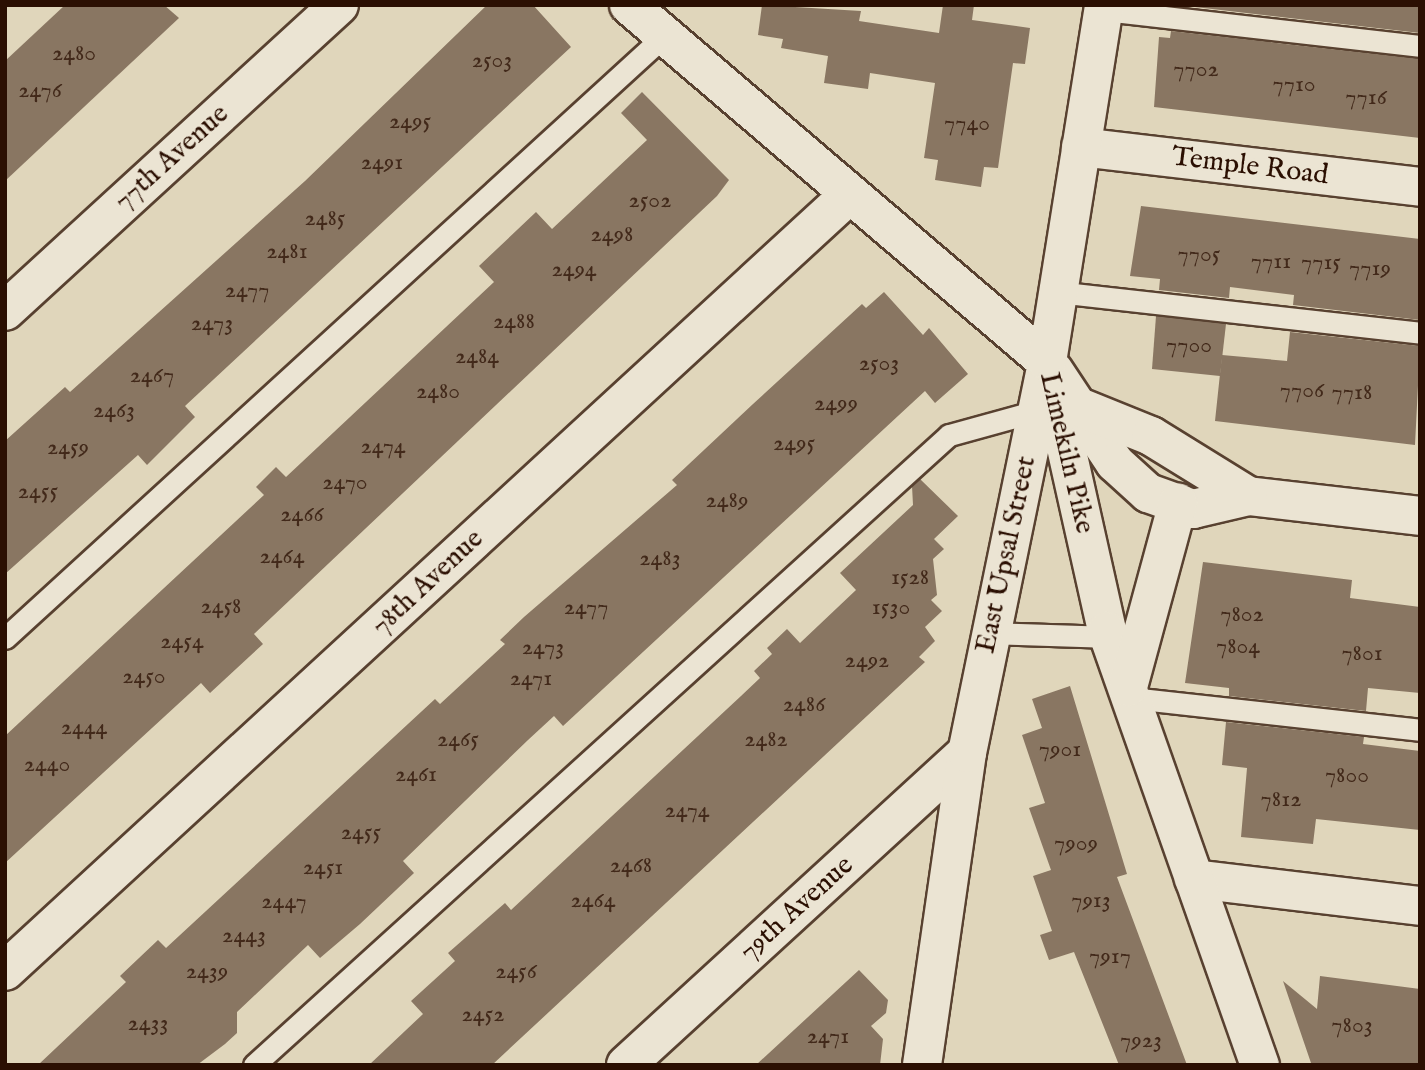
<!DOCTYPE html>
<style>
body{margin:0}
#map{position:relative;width:1425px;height:1070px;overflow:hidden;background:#e0d6bb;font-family:"IM FELL English",serif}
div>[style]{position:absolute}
.building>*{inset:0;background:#897662}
.roads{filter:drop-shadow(2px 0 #584130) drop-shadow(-2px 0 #584130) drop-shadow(0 2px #584130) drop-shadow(0 -2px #584130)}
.service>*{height:21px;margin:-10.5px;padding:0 10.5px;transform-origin:10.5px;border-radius:10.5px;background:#ebe4d3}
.minor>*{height:38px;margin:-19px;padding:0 19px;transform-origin:19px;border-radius:19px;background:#ebe4d3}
.tertiary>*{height:38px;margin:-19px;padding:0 19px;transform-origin:19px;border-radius:19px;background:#ebe4d3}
span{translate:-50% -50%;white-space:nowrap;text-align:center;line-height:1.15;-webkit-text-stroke:5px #ebe4d3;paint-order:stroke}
.number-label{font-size:24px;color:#42291a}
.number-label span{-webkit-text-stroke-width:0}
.street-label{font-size:28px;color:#2b0f02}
.frame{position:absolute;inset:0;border:7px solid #2b0f02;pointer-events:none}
</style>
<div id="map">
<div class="building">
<div style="clip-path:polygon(65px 5px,164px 5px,179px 18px,5px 181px,5px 61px)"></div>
<div style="clip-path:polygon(487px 5px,533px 5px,571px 47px,185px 406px,195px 417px,147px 465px,138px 455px,5px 574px,5px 441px,65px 387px,70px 392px,305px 181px)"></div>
<div style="clip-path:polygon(762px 5px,861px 11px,859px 21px,939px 33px,943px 5px,974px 5px,972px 20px,1030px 28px,1025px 64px,1013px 63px,998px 168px,984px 167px,981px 187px,935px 180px,938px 160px,924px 158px,935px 83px,870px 73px,868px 89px,824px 83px,828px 56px,781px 48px,783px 39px,758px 35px)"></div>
<div style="clip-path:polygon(1178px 5px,1420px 5px,1420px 33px)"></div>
<div style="clip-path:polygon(1171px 31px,1420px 59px,1420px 138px,1154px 107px,1159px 37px,1170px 38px)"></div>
<div style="clip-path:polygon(642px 92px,729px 180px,717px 196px,254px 634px,263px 644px,210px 693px,201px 683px,5px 863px,5px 736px,264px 495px,256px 487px,276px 467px,286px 477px,494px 282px,479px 266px,536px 212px,552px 229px,647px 140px,621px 113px)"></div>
<div style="clip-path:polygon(1141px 206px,1420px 239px,1420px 320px,1293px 305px,1294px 295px,1230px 287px,1229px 298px,1159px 290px,1160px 279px,1130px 276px)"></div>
<div style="clip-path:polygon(884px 292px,923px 335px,929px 328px,968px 374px,935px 403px,925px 391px,563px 726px,554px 716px,528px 740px,403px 861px,414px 873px,360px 924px,320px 958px,308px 945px,237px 1012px,237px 1033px,225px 1044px,197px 1065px,38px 1065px,126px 982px,120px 976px,158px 940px,166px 948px,435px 699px,440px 704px,505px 644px,500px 640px,524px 617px,677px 485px,672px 480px,753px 404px,862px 304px,866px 308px)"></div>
<div style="clip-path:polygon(1156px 316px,1226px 324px,1220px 376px,1152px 369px)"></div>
<div style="clip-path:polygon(1290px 332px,1420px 346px,1415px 445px,1215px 421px,1222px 355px,1287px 361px)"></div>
<div style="clip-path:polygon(920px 479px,958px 516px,934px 539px,944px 549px,933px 559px,937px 595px,931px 600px,942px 611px,925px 627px,935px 641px,919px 657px,925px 662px,492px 1065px,369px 1065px,423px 1014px,411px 1001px,455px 961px,448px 953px,505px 903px,511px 910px,741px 696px,760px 678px,754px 671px,772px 654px,767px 648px,787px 629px,800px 643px,856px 590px,840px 573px,913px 505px,912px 486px)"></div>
<div style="clip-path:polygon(1203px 562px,1352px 580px,1350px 598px,1420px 607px,1420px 693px,1368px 688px,1366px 711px,1229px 696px,1229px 688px,1185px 683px)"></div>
<div style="clip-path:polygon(1070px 686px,1127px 874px,1117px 877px,1187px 1065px,1119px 1065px,1074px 952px,1049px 960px,1040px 935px,1052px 931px,1033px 876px,1051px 870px,1029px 808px,1045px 803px,1022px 735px,1042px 728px,1032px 699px)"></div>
<div style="clip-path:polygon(1226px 722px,1364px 737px,1363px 744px,1420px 751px,1420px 830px,1316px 819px,1313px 844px,1241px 837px,1247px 768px,1222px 765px)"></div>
<div style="clip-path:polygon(859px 970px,888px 1000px,886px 1013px,871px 1026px,883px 1039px,880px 1065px,756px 1065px)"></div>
<div style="clip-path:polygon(1320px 976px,1420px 989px,1420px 1065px,1311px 1063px,1283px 981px,1317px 1009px)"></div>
</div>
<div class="roads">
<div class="service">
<div style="left:1104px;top:10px;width:318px;rotate:6.5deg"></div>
<div style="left:1057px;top:292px;width:365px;rotate:6.4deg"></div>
<div style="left:990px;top:633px;width:119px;rotate:1.9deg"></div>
<div style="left:5px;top:638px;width:894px;rotate:-42.42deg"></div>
<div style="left:1132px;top:698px;width:290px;rotate:6.3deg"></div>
<div style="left:254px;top:1065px;width:938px;rotate:-42.19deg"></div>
<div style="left:949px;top:435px;width:90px;rotate:-15.4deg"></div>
</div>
<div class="minor">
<div style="left:1081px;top:147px;width:341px;rotate:6.7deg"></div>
<div style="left:5px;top:311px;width:453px;rotate:-42.5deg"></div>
<div style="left:1194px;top:879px;width:228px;rotate:6.8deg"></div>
<div style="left:5px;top:971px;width:1148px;rotate:-42.6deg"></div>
</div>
<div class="tertiary">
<div style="left:629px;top:5px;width:550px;rotate:40.5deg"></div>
<div style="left:1047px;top:362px;width:276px;rotate:77.4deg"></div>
<div style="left:1107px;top:631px;width:460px;rotate:70.6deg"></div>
<div style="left:1054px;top:371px;width:110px;rotate:56.5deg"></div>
<div style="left:1115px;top:463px;width:45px;rotate:42.3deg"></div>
<div style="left:1148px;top:493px;width:48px;rotate:19.6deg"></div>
<div style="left:1193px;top:509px;width:57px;rotate:-13.3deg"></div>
<div style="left:1248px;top:496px;width:173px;rotate:6.6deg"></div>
<div style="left:1084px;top:409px;width:72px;rotate:21.9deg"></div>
<div style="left:1151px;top:436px;width:114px;rotate:31.7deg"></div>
<div style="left:1128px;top:687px;width:191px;rotate:-74.8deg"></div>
<div style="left:626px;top:1065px;width:462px;rotate:-42.5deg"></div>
<div style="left:922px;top:1065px;width:315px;rotate:-81.8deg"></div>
<div style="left:967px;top:753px;width:399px;rotate:-78.4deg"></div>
<div style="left:1047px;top:362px;width:362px;rotate:-80.9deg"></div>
</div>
</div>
<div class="number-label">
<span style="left:74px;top:54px">2480</span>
<span style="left:492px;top:61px">2503</span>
<span style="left:1196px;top:70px">7702</span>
<span style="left:1294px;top:85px">7710</span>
<span style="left:40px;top:91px">2476</span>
<span style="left:1366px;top:98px">7716</span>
<span style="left:410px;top:122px">2495</span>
<span style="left:967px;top:124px">7740</span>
<span style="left:382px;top:163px">2491</span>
<span style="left:650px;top:201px">2502</span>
<span style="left:325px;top:219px">2485</span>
<span style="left:612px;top:235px">2498</span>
<span style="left:287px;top:252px">2481</span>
<span style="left:1199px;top:255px">7705</span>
<span style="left:1271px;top:262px">7711</span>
<span style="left:1321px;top:263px">7715</span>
<span style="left:1370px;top:269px">7719</span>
<span style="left:574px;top:270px">2494</span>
<span style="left:247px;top:291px">2477</span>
<span style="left:514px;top:322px">2488</span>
<span style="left:212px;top:324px">2473</span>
<span style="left:1189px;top:346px">7700</span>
<span style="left:477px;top:357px">2484</span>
<span style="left:879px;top:364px">2503</span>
<span style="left:152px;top:376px">2467</span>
<span style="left:1302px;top:391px">7706</span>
<span style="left:438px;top:392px">2480</span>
<span style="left:1352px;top:393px">7718</span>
<span style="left:836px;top:404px">2499</span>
<span style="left:114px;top:411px">2463</span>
<span style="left:794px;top:444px">2495</span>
<span style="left:383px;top:447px">2474</span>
<span style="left:68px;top:448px">2459</span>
<span style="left:345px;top:483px">2470</span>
<span style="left:38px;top:492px">2455</span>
<span style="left:727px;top:501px">2489</span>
<span style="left:302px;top:515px">2466</span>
<span style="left:282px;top:557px">2464</span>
<span style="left:660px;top:559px">2483</span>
<span style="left:910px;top:578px">1528</span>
<span style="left:221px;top:607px">2458</span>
<span style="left:586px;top:608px">2477</span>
<span style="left:891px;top:608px">1530</span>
<span style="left:1242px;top:615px">7802</span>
<span style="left:182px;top:642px">2454</span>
<span style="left:1238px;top:647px">7804</span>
<span style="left:543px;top:648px">2473</span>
<span style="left:1362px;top:654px">7801</span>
<span style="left:867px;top:661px">2492</span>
<span style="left:144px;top:677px">2450</span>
<span style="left:531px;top:679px">2471</span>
<span style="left:804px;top:705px">2486</span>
<span style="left:84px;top:728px">2444</span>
<span style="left:458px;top:740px">2465</span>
<span style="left:766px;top:740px">2482</span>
<span style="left:1060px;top:750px">7901</span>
<span style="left:47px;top:765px">2440</span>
<span style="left:416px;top:775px">2461</span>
<span style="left:1347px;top:776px">7800</span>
<span style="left:1281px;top:800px">7812</span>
<span style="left:687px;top:811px">2474</span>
<span style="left:361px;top:833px">2455</span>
<span style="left:1076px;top:844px">7909</span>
<span style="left:631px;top:866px">2468</span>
<span style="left:323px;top:868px">2451</span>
<span style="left:593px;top:901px">2464</span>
<span style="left:1091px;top:901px">7913</span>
<span style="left:284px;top:902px">2447</span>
<span style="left:244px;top:936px">2443</span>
<span style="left:1110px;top:957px">7917</span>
<span style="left:207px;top:972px">2439</span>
<span style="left:516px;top:972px">2456</span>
<span style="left:483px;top:1015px">2452</span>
<span style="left:148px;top:1024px">2433</span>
<span style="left:1352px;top:1026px">7803</span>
<span style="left:828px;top:1037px">2471</span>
<span style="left:1141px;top:1041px">7923</span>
</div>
<div class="street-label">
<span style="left:172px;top:158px;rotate:-42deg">77th Avenue</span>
<span style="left:1250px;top:167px;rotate:7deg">Temple Road</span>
<span style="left:1066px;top:453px;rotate:77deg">Limekiln Pike</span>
<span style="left:1007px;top:555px;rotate:-78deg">East Upsal Street</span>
<span style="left:428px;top:583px;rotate:-43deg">78th Avenue</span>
<span style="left:797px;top:909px;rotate:-42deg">79th Avenue</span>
</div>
<div class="frame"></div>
</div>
